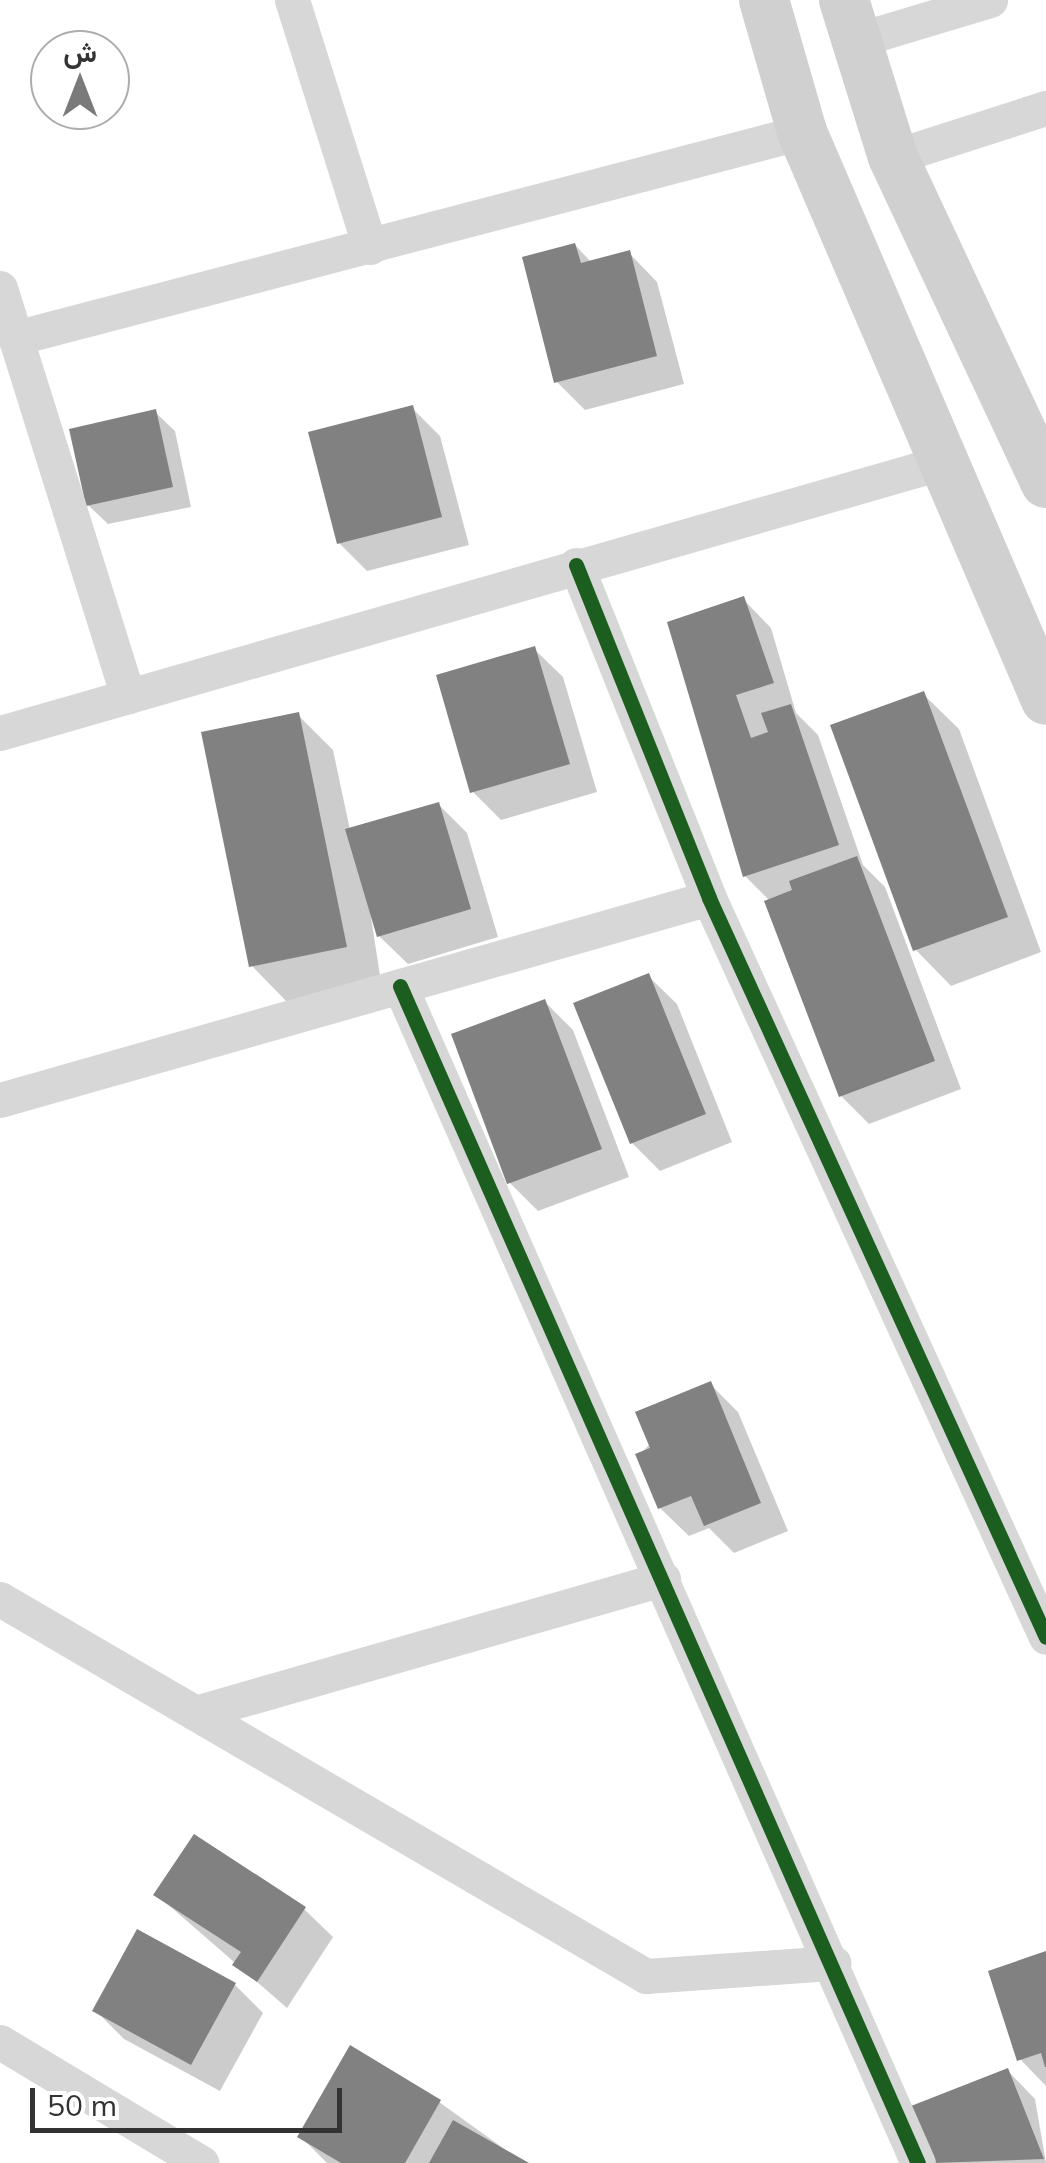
<!DOCTYPE html>
<meta charset="utf-8">
<style>
body{margin:0}
#map{position:relative;width:1046px;height:2163px;overflow:hidden;background:#fff;font-family:Mulish,Vazirmatn,sans-serif}
div>[style]{position:absolute}
.shadow>*{inset:0;background:#0003}
.building>*{inset:0;background:#818181}
.street>*{height:35px;margin:-17.5px;padding:0 17.5px;transform-origin:17.5px;border-radius:17.5px;background:#d7d7d7}
.secondary>*{height:50px;margin:-25px;padding:0 25px;transform-origin:25px;border-radius:25px;background:#d0d0d0}
.cycleway>*{height:15px;margin:-7.5px;padding:0 7.5px;transform-origin:7.5px;border-radius:7.5px;background:#1b5e20}
span{translate:-50% -50%;white-space:nowrap;text-align:center;line-height:1.15;-webkit-text-stroke:10px #fff;paint-order:stroke}
.north{position:absolute;left:30px;top:30px;width:100px;height:100px;box-sizing:border-box;background:#fff;border:2px solid #adadad;border-radius:50%;rotate:0deg;font-size:28px;font-weight:700;line-height:40px;text-align:center;color:#333}
.north::after{content:'';display:block;margin:auto;width:35px;height:45px;background:#7a7a7a;clip-path:polygon(50% 0,100% 100%,50% 72%,0 100%)}
.scale{position:absolute;left:30px;top:2088px;width:312px;height:45px;box-sizing:border-box;border:5px solid #333;border-top:0;padding-left:12px;font-size:30px;line-height:35px;white-space:nowrap;color:#333;-webkit-text-stroke:8px #fff;paint-order:stroke}
</style>
<div id="map">
<div class="shadow">
<div style="clip-path:polygon(575px 245px,592px 263px,629px 253px,657px 282px,684px 384px,585px 410px,556px 381px)"></div>
<div style="clip-path:polygon(412px 408px,440px 436px,469px 545px,367px 571px,339px 543px)"></div>
<div style="clip-path:polygon(155px 412px,175px 431px,191px 507px,108px 524px,88px 505px)"></div>
<div style="clip-path:polygon(743px 599px,771px 628px,796px 713px,818px 735px,863px 865px,885px 887px,961px 1089px,869px 1124px,841px 1096px,770px 901px,745px 876px,670px 624px)"></div>
<div style="clip-path:polygon(534px 649px,563px 677px,597px 792px,501px 820px,472px 791px)"></div>
<div style="clip-path:polygon(923px 694px,959px 729px,1041px 952px,951px 986px,916px 950px)"></div>
<div style="clip-path:polygon(298px 715px,333px 750px,350px 830px,438px 804px,467px 833px,498px 937px,408px 964px,379px 936px,368px 898px,381px 982px,287px 1002px,252px 966px)"></div>
<div style="clip-path:polygon(648px 976px,677px 1004px,732px 1142px,660px 1171px,632px 1143px)"></div>
<div style="clip-path:polygon(545px 1002px,573px 1030px,629px 1177px,538px 1211px,510px 1183px)"></div>
<div style="clip-path:polygon(710px 1384px,738px 1412px,788px 1531px,734px 1553px,709px 1528px,689px 1536px,660px 1508px,639px 1455px)"></div>
<div style="clip-path:polygon(157px 1895px,304px 1909px,333px 1937px,287px 2008px)"></div>
<div style="clip-path:polygon(1046px 1954px,1046px 2086px,1020px 2059px)"></div>
<div style="clip-path:polygon(235px 1985px,263px 2013px,220px 2091px,124px 2039px,95px 2010px)"></div>
<div style="clip-path:polygon(1007px 2070px,1035px 2099px,1046px 2163px,936px 2163px,914px 2108px)"></div>
<div style="clip-path:polygon(439px 2102px,524px 2163px,327px 2163px,300px 2136px)"></div>
</div>
<div class="building">
<div style="clip-path:polygon(575px 243px,581px 263px,630px 250px,657px 356px,554px 383px,522px 257px)"></div>
<div style="clip-path:polygon(413px 405px,442px 517px,337px 544px,308px 432px)"></div>
<div style="clip-path:polygon(156px 409px,173px 487px,86px 506px,69px 429px)"></div>
<div style="clip-path:polygon(744px 596px,774px 683px,736px 695px,751px 738px,768px 732px,761px 713px,791px 704px,839px 845px,743px 877px,667px 622px)"></div>
<div style="clip-path:polygon(535px 646px,570px 764px,470px 793px,436px 675px)"></div>
<div style="clip-path:polygon(924px 691px,1008px 917px,913px 951px,830px 725px)"></div>
<div style="clip-path:polygon(299px 712px,347px 947px,249px 967px,201px 732px)"></div>
<div style="clip-path:polygon(439px 802px,471px 909px,377px 937px,345px 829px)"></div>
<div style="clip-path:polygon(857px 856px,935px 1061px,839px 1097px,764px 901px,792px 890px,789px 881px)"></div>
<div style="clip-path:polygon(649px 973px,706px 1114px,630px 1144px,573px 1003px)"></div>
<div style="clip-path:polygon(545px 999px,602px 1149px,507px 1184px,451px 1034px)"></div>
<div style="clip-path:polygon(711px 1381px,761px 1503px,704px 1526px,691px 1496px,658px 1509px,635px 1454px,650px 1448px,635px 1412px)"></div>
<div style="clip-path:polygon(194px 1834px,306px 1907px,257px 1982px,232px 1965px,241px 1952px,153px 1895px)"></div>
<div style="clip-path:polygon(137px 1929px,236px 1983px,191px 2065px,92px 2011px)"></div>
<div style="clip-path:polygon(1046px 1951px,1046px 2067px,1045px 2067px,1041px 2053px,1017px 2061px,988px 1971px)"></div>
<div style="clip-path:polygon(350px 2045px,441px 2100px,405px 2163px,341px 2163px,297px 2137px)"></div>
<div style="clip-path:polygon(1008px 2068px,1044px 2159px,934px 2163px,911px 2106px)"></div>
<div style="clip-path:polygon(453px 2120px,529px 2163px,429px 2163px)"></div>
</div>
<div class="street">
<div style="left:292px;top:0;width:259px;rotate:72.5deg"></div>
<div style="left:857px;top:40px;width:139px;rotate:-16.7deg"></div>
<div style="left:893px;top:157px;width:161px;rotate:-17.8deg"></div>
<div style="left:0;top:288px;width:428px;rotate:72.6deg"></div>
<div style="left:15px;top:338px;width:814px;rotate:-14.67deg"></div>
<div style="left:576px;top:565px;width:359px;rotate:68.2deg"></div>
<div style="left:709px;top:898px;width:812px;rotate:65.49deg"></div>
<div style="left:0;top:733px;width:982px;rotate:-16.02deg"></div>
<div style="left:400px;top:986px;width:1286px;rotate:66.25deg"></div>
<div style="left:0;top:1100px;width:737px;rotate:-15.9deg"></div>
<div style="left:0;top:1599px;width:748px;rotate:30.27deg"></div>
<div style="left:646px;top:1976px;width:188px;rotate:-4deg"></div>
<div style="left:195px;top:1713px;width:487px;rotate:-16deg"></div>
<div style="left:0;top:2042px;width:235px;rotate:31deg"></div>
</div>
<div class="secondary">
<div style="left:764px;top:0;width:137px;rotate:73.9deg"></div>
<div style="left:802px;top:132px;width:618px;rotate:66.75deg"></div>
<div style="left:844px;top:0;width:164px;rotate:72.7deg"></div>
<div style="left:893px;top:157px;width:360px;rotate:64.9deg"></div>
</div>
<div class="cycleway">
<div style="left:576px;top:565px;width:359px;rotate:68.2deg"></div>
<div style="left:709px;top:898px;width:812px;rotate:65.49deg"></div>
<div style="left:400px;top:986px;width:1286px;rotate:66.25deg"></div>
</div>
<div class="north">ش</div>
<div class="scale">50 m</div>
</div>
